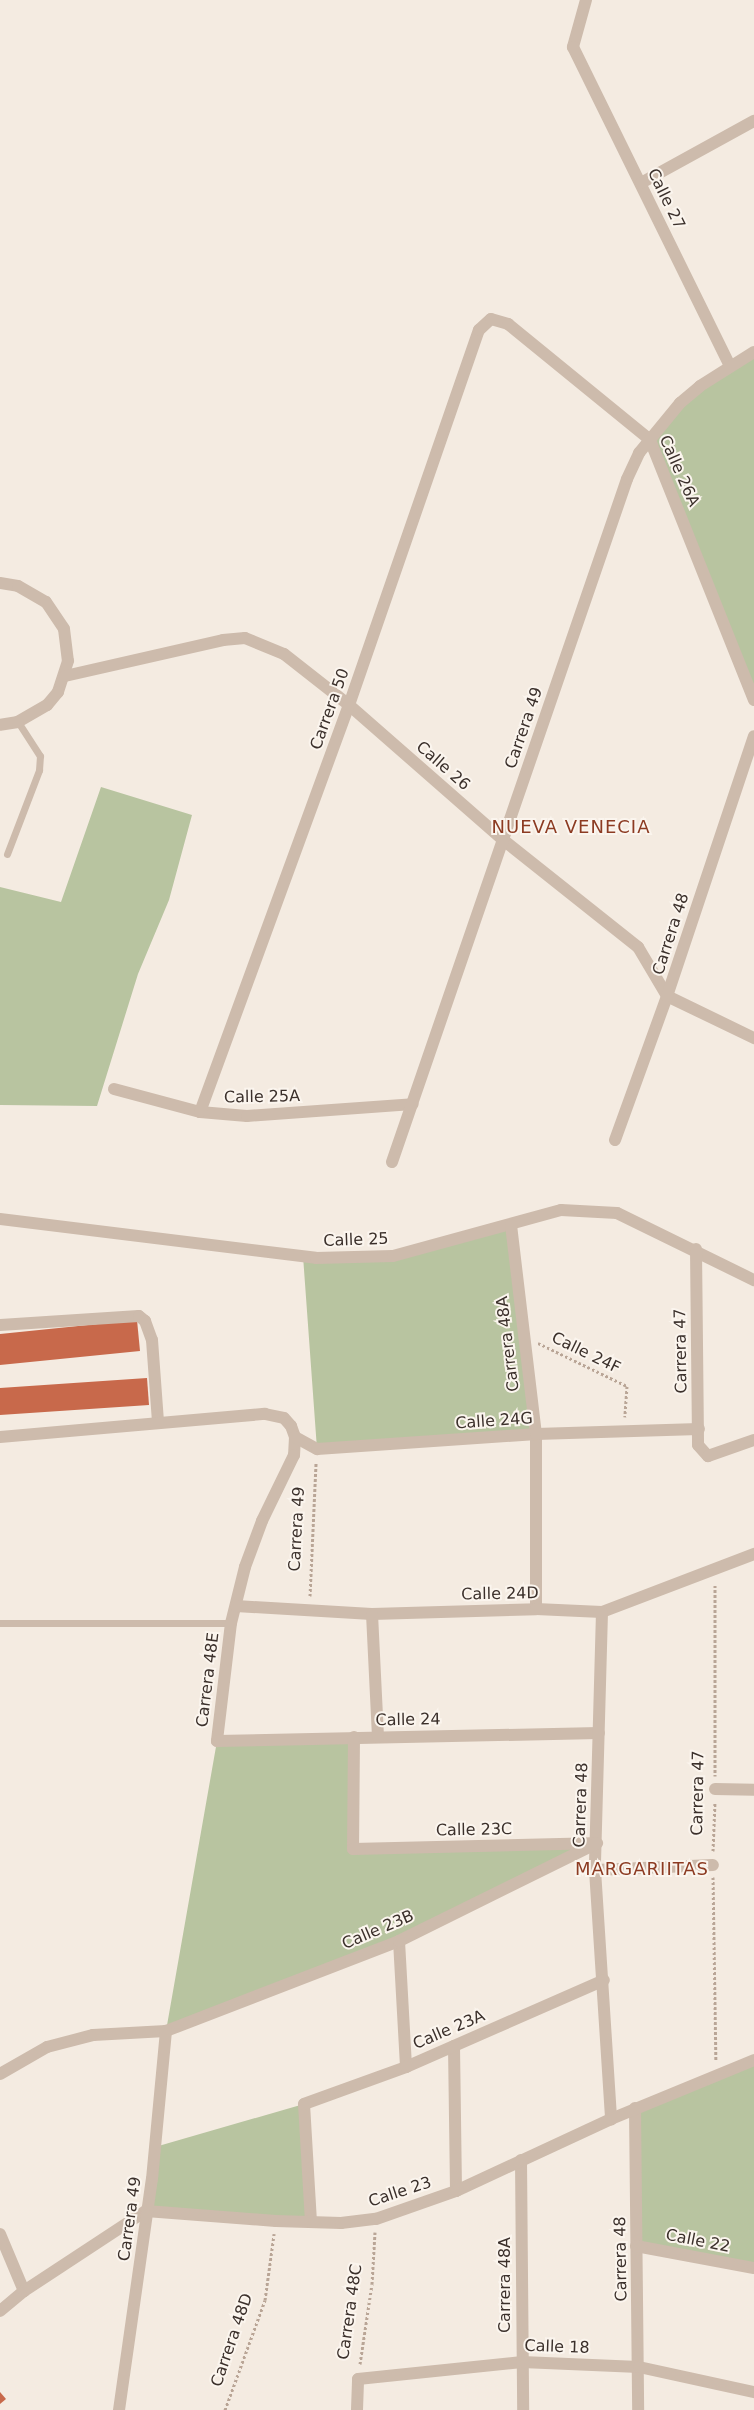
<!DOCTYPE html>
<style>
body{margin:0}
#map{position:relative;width:754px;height:2410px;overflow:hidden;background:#f4ebe1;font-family:"DejaVu Sans",sans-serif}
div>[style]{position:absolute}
.green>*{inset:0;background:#b8c4a0}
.building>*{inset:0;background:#c8694b}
.path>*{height:3px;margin-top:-1.5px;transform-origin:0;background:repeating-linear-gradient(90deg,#b9a596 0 2.5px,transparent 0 5px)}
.service>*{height:7px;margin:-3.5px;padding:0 3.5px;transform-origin:3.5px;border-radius:3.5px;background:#cdbbac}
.minor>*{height:12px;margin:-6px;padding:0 6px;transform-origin:6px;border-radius:6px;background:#cdbbac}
span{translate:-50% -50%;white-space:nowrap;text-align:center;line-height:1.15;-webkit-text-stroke:4px #fbf5ee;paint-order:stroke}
.street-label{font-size:16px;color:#3b302b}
.neighbourhood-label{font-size:18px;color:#8c3b22;letter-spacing:1px}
</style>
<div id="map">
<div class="green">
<div style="clip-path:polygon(754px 352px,754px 700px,650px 440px,680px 403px)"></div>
<div style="clip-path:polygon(101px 787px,192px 815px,169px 900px,138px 974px,97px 1106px,0 1105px,0 887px,61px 902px)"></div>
<div style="clip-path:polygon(511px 1225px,536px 1434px,317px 1449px,303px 1256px,393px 1256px)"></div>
<div style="clip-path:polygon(354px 1737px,353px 1849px,597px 1843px,391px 1944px,166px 2031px,217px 1741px)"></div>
<div style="clip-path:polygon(754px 2061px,754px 2268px,636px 2246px,635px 2108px)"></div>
<div style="clip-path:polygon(304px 2104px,311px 2222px,146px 2211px,155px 2147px)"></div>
</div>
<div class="building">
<div style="clip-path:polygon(137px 1320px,140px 1351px,0 1365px,0 1334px)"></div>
<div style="clip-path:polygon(147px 1378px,149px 1405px,0 1415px,0 1388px)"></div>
<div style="clip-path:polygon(0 2392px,6px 2399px,0 2404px)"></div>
</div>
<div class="path">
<div style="left:538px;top:1343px;width:99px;rotate:25.8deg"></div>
<div style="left:627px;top:1386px;width:31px;rotate:94deg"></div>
<div style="left:715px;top:1585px;width:191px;rotate:90deg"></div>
<div style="left:310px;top:1596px;width:134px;rotate:-87.4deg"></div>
<div style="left:713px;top:1851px;width:49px;rotate:-87.7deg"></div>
<div style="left:713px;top:1877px;width:184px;rotate:89.1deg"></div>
<div style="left:360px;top:2364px;width:81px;rotate:-81.5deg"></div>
<div style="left:372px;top:2284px;width:52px;rotate:-86.7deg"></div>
<div style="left:225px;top:2410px;width:117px;rotate:-70deg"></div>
<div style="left:265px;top:2300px;width:67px;rotate:-82.2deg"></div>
</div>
<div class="service">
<div style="left:7px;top:854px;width:90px;rotate:-69.1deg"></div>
<div style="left:39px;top:770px;width:14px;rotate:-86deg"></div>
<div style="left:40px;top:756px;width:40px;rotate:-122.9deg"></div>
<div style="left:0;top:1623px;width:231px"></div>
</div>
<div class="minor">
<div style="left:586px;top:0;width:49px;rotate:105.5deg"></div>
<div style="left:573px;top:47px;width:356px;rotate:63.8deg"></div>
<div style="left:641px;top:183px;width:129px;rotate:-28.8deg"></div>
<div style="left:0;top:583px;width:18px;rotate:9deg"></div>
<div style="left:18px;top:586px;width:32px;rotate:30deg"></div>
<div style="left:46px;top:602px;width:32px;rotate:56deg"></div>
<div style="left:64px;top:629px;width:32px;rotate:83deg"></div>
<div style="left:68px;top:661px;width:33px;rotate:108deg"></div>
<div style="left:58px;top:692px;width:17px;rotate:130deg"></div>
<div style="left:47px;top:705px;width:34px;rotate:150deg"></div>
<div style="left:18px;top:722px;width:18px;rotate:171deg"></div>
<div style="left:65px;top:676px;width:162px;rotate:-12.8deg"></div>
<div style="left:223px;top:640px;width:22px;rotate:-5deg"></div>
<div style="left:245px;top:638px;width:42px;rotate:22.3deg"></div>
<div style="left:284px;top:654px;width:83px;rotate:38.1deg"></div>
<div style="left:349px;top:705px;width:203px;rotate:41.2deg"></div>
<div style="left:502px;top:839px;width:174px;rotate:38.5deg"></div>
<div style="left:638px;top:947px;width:57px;rotate:59.4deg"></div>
<div style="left:667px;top:996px;width:97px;rotate:25.8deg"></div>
<div style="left:114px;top:1089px;width:89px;rotate:15deg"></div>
<div style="left:200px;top:1112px;width:47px;rotate:4.9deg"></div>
<div style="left:247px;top:1116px;width:166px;rotate:-4.1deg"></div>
<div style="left:200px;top:1112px;width:433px;rotate:-69.9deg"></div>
<div style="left:349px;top:705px;width:397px;rotate:-70.9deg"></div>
<div style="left:479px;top:330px;width:16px;rotate:-43deg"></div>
<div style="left:491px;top:319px;width:18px;rotate:16deg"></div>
<div style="left:508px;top:324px;width:183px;rotate:39.2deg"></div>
<div style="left:650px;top:440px;width:280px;rotate:68.2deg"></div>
<div style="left:615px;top:1140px;width:153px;rotate:-70.1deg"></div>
<div style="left:667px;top:996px;width:274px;rotate:-71.5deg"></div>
<div style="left:392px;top:1162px;width:722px;rotate:-71.01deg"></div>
<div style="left:627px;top:479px;width:29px;rotate:-65deg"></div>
<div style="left:639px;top:453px;width:65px;rotate:-50.6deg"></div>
<div style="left:680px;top:403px;width:26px;rotate:-40deg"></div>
<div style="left:700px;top:386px;width:64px;rotate:-32.2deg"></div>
<div style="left:0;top:1219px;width:318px;rotate:7deg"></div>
<div style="left:316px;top:1258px;width:77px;rotate:-1.5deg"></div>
<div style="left:393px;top:1256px;width:174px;rotate:-15.3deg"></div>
<div style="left:561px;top:1210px;width:56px;rotate:3.1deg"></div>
<div style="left:617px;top:1213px;width:153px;rotate:26.1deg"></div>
<div style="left:511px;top:1225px;width:210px;rotate:83.2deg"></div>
<div style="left:536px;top:1434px;width:175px;rotate:90deg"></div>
<div style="left:696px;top:1249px;width:196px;rotate:89.4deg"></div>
<div style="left:698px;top:1445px;width:15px;rotate:48deg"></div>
<div style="left:708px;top:1456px;width:49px;rotate:-19.2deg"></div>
<div style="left:0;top:1325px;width:139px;rotate:-3.7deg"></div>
<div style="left:139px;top:1316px;width:8px;rotate:40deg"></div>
<div style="left:145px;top:1321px;width:20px;rotate:70deg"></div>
<div style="left:152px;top:1340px;width:82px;rotate:85.8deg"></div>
<div style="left:0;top:1437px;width:266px;rotate:-5deg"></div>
<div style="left:265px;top:1414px;width:19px;rotate:12deg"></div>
<div style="left:284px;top:1418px;width:11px;rotate:49deg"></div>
<div style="left:291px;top:1426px;width:12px;rotate:70deg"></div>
<div style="left:295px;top:1437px;width:18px;rotate:93deg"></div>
<div style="left:294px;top:1455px;width:73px;rotate:115.9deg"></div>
<div style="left:262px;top:1521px;width:49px;rotate:110.3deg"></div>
<div style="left:245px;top:1567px;width:58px;rotate:104deg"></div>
<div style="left:231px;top:1623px;width:119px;rotate:96.8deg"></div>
<div style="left:217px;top:1741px;width:382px;rotate:-1.2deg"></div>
<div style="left:295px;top:1437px;width:25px;rotate:29deg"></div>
<div style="left:317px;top:1449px;width:220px;rotate:-3.9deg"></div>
<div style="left:536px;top:1434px;width:163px;rotate:-1.8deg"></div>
<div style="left:236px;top:1606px;width:136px;rotate:3.4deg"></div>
<div style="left:372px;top:1614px;width:164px;rotate:-1.7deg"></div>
<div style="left:536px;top:1609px;width:66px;rotate:2.6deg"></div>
<div style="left:602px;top:1612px;width:163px;rotate:-20.9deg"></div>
<div style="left:602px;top:1612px;width:258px;rotate:91.6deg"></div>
<div style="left:595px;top:1870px;width:250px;rotate:86.3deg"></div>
<div style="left:372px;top:1614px;width:123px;rotate:87.2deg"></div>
<div style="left:354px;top:1737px;width:112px;rotate:90.5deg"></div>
<div style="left:353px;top:1849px;width:238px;rotate:-1.4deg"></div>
<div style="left:715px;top:1789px;width:39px;rotate:1deg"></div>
<div style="left:595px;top:1870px;width:118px;rotate:-2.4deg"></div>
<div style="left:399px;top:1941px;width:126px;rotate:86.8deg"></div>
<div style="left:454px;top:2046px;width:145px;rotate:89.2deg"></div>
<div style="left:0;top:2074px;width:54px;rotate:-29.9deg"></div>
<div style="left:47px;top:2047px;width:48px;rotate:-14.6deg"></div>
<div style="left:93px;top:2035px;width:73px;rotate:-3.1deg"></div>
<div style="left:166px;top:2031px;width:250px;rotate:-21.1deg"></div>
<div style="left:399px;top:1941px;width:221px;rotate:-26.3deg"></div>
<div style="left:635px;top:2108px;width:302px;rotate:89.4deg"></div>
<div style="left:521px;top:2160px;width:250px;rotate:89.5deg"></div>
<div style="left:311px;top:2222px;width:118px;rotate:-93.4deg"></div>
<div style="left:304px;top:2104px;width:109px;rotate:-19.9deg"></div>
<div style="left:406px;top:2067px;width:216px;rotate:-23.7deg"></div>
<div style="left:0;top:2234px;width:62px;rotate:67.2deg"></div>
<div style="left:636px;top:2246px;width:120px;rotate:10.6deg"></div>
<div style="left:0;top:2311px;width:31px;rotate:-40deg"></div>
<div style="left:24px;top:2291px;width:146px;rotate:-33.3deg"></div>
<div style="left:146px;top:2211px;width:130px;rotate:4.4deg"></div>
<div style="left:276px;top:2221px;width:65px;rotate:1.8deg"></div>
<div style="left:341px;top:2223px;width:35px;rotate:-7deg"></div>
<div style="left:376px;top:2219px;width:85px;rotate:-19.3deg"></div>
<div style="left:456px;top:2191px;width:171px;rotate:-24.9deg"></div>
<div style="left:611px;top:2119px;width:155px;rotate:-22.4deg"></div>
<div style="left:119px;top:2410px;width:233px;rotate:-81.9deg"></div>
<div style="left:152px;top:2179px;width:149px;rotate:-84.6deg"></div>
<div style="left:357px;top:2410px;width:31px;rotate:-88deg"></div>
<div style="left:358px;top:2379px;width:165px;rotate:-5.9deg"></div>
<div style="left:522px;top:2362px;width:117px;rotate:2.4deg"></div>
<div style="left:639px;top:2367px;width:118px;rotate:12.3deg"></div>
</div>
<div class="street-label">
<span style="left:666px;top:199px;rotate:64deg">Calle 27</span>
<span style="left:679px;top:471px;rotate:66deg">Calle 26A</span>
<span style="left:330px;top:709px;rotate:-70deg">Carrera 50</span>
<span style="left:524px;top:728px;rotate:-71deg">Carrera 49</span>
<span style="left:443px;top:766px;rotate:41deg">Calle 26</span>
<span style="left:671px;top:934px;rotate:-72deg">Carrera 48</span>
<span style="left:262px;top:1097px;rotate:-1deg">Calle 25A</span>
<span style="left:356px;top:1240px;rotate:-2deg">Calle 25</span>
<span style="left:508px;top:1344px;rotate:-97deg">Carrera 48A</span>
<span style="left:681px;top:1351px;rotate:-91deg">Carrera 47</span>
<span style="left:586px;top:1353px;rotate:26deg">Calle 24F</span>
<span style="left:494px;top:1421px;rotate:-4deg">Calle 24G</span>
<span style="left:297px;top:1529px;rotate:-87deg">Carrera 49</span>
<span style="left:500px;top:1594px;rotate:-1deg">Calle 24D</span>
<span style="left:208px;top:1680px;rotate:-83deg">Carrera 48E</span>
<span style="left:408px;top:1720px;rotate:-1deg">Calle 24</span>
<span style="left:698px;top:1793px;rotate:-89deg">Carrera 47</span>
<span style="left:581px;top:1805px;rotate:-88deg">Carrera 48</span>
<span style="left:474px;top:1830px;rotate:-1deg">Calle 23C</span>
<span style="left:378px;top:1930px;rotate:-23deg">Calle 23B</span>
<span style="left:449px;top:2030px;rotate:-23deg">Calle 23A</span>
<span style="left:400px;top:2192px;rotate:-18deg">Calle 23</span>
<span style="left:130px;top:2219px;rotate:-82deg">Carrera 49</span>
<span style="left:698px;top:2241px;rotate:11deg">Calle 22</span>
<span style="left:621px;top:2259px;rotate:-91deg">Carrera 48</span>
<span style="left:505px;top:2285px;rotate:-90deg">Carrera 48A</span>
<span style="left:350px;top:2312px;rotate:-82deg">Carrera 48C</span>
<span style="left:232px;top:2340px;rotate:-71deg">Carrera 48D</span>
<span style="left:557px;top:2347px;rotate:2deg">Calle 18</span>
</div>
<div class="neighbourhood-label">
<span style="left:571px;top:827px">NUEVA VENECIA</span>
<span style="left:642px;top:1869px">MARGARIITAS</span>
</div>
</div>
